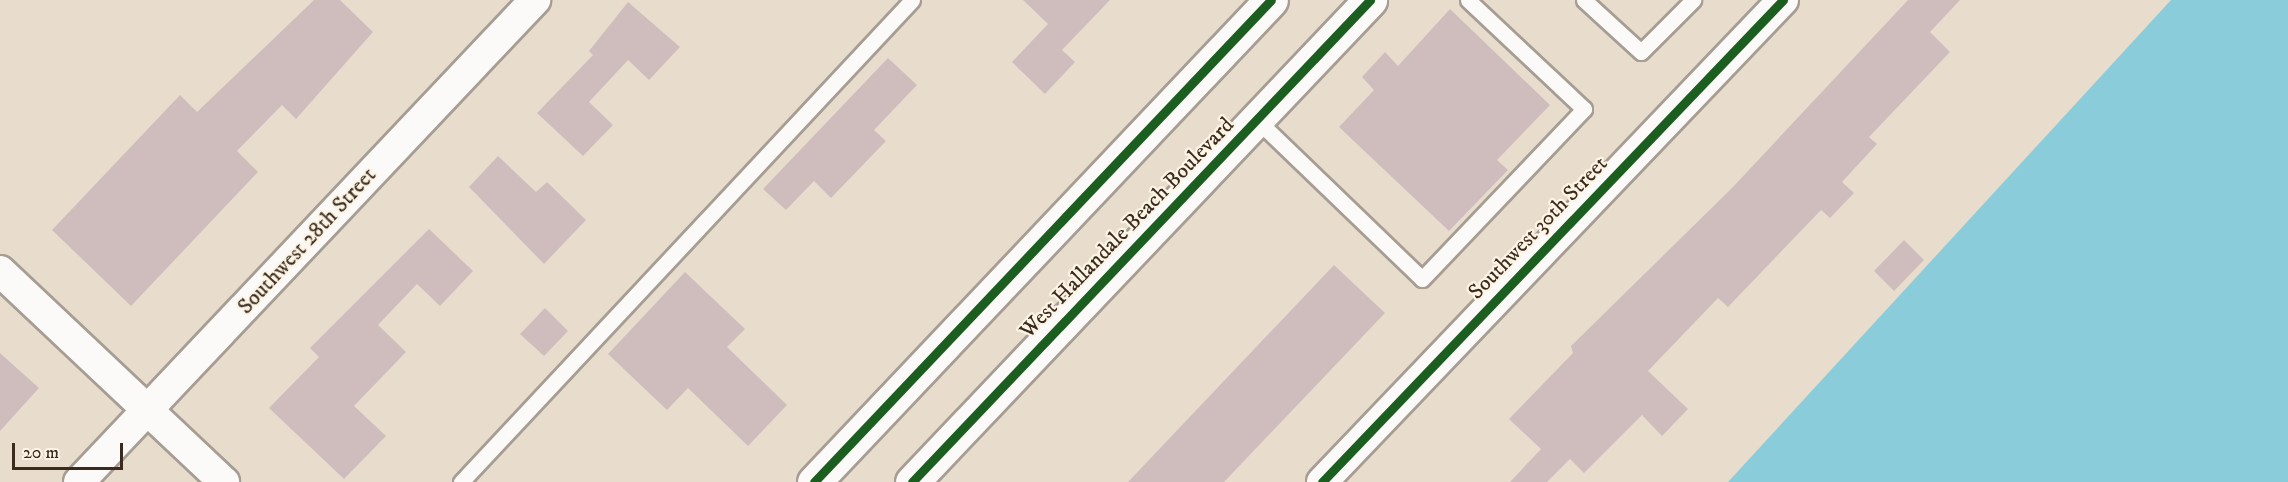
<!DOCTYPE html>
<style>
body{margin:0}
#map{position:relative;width:2288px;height:482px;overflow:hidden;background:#e8ddcd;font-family:"IM FELL DW Pica",serif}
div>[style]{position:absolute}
.water>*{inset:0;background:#8bccdb}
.building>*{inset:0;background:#cfbdbe}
.roads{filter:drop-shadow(2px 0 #a69d93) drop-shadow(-2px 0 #a69d93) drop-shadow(0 2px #a69d93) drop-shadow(0 -2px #a69d93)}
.lane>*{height:15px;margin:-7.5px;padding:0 7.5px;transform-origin:7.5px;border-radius:7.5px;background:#fcfaf8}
.street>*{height:30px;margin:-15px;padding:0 15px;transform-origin:15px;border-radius:15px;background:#fcfaf8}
.primary>*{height:33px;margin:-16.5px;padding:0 16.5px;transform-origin:16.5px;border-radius:16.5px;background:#fcfaf8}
.cycleway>*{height:9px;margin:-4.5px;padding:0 4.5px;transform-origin:4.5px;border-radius:4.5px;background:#1b5e20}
span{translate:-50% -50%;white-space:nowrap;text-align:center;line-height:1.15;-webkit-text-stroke:4.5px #fcf5e5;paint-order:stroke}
.street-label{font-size:22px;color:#3b2a1e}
.scale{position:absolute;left:12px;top:443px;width:111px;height:27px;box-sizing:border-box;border:3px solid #3b2a1e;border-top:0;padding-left:8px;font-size:18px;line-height:21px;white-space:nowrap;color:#3b2a1e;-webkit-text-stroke:4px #fcf5e5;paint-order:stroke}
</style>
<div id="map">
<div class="water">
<div style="clip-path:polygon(2171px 0,2288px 0,2288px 482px,1728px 482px)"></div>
</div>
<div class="building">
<div style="clip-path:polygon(314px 0,340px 0,373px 32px,296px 119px,282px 105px,237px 151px,258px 172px,131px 306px,52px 230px,180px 95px,197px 112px)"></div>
<div style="clip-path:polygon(1023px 0,1110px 0,1062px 50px,1075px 62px,1045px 94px,1012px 62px,1048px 24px)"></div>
<div style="clip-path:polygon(1908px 0,1960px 0,1930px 32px,1950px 52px,1869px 137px,1877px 144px,1842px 182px,1854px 193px,1830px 218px,1821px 210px,1728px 307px,1718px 298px,1648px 371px,1688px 409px,1662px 436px,1642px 415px,1584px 473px,1570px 459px,1547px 482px,1510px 482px,1541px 449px,1509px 419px,1573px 353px,1571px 346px,1732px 188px)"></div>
<div style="clip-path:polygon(628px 2px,680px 47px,649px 80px,628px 60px,589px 102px,613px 125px,583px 156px,537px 113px,593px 55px,589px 51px)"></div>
<div style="clip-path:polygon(1450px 9px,1550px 105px,1497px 160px,1508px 170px,1449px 231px,1339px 127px,1374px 90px,1362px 77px,1385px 52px,1398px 66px)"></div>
<div style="clip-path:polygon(888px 58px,917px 85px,874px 130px,886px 141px,831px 198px,814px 181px,786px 210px,763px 189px)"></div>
<div style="clip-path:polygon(498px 156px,536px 192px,547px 182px,586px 220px,544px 264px,469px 187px)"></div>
<div style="clip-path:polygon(429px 229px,473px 271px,440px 306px,417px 284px,378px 325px,406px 352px,354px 406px,386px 436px,344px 479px,269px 408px,319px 357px,310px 348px)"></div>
<div style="clip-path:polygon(1904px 240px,1924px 260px,1894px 291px,1874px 271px)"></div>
<div style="clip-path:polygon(1334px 265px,1385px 313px,1224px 482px,1128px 482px)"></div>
<div style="clip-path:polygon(685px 272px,745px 329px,727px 347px,787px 405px,748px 446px,688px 388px,667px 410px,608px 354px)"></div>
<div style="clip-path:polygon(545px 308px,568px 331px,544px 356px,520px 334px)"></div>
<div style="clip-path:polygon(0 353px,39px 388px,0 431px)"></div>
</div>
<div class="roads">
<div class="lane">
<div style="left:1584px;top:0;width:77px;rotate:42.4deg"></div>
<div style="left:1641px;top:52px;width:74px;rotate:-45deg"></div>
<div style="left:1257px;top:120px;width:229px;rotate:43.9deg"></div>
<div style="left:1422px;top:279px;width:235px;rotate:-46.4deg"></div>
<div style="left:1584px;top:109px;width:159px;rotate:-136.8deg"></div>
<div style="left:461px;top:482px;width:660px;rotate:-46.9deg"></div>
</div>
<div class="street">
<div style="left:0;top:271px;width:308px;rotate:43.3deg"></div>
<div style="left:79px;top:482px;width:664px;rotate:-46.59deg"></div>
<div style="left:1322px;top:482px;width:667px;rotate:-46.28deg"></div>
</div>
<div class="primary">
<div style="left:814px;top:482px;width:664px;rotate:-46.53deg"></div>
<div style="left:912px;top:482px;width:665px;rotate:-46.46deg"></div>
</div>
</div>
<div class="cycleway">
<div style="left:814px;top:482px;width:664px;rotate:-46.53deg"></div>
<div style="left:912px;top:482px;width:665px;rotate:-46.46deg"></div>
<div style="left:1322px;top:482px;width:667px;rotate:-46.28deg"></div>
</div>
<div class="street-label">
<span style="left:1127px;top:228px;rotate:-46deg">West Hallandale Beach Boulevard</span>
<span style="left:1538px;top:228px;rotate:-46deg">Southwest 30th Street</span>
<span style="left:307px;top:241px;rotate:-47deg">Southwest 28th Street</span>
</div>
<div class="scale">20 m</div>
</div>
